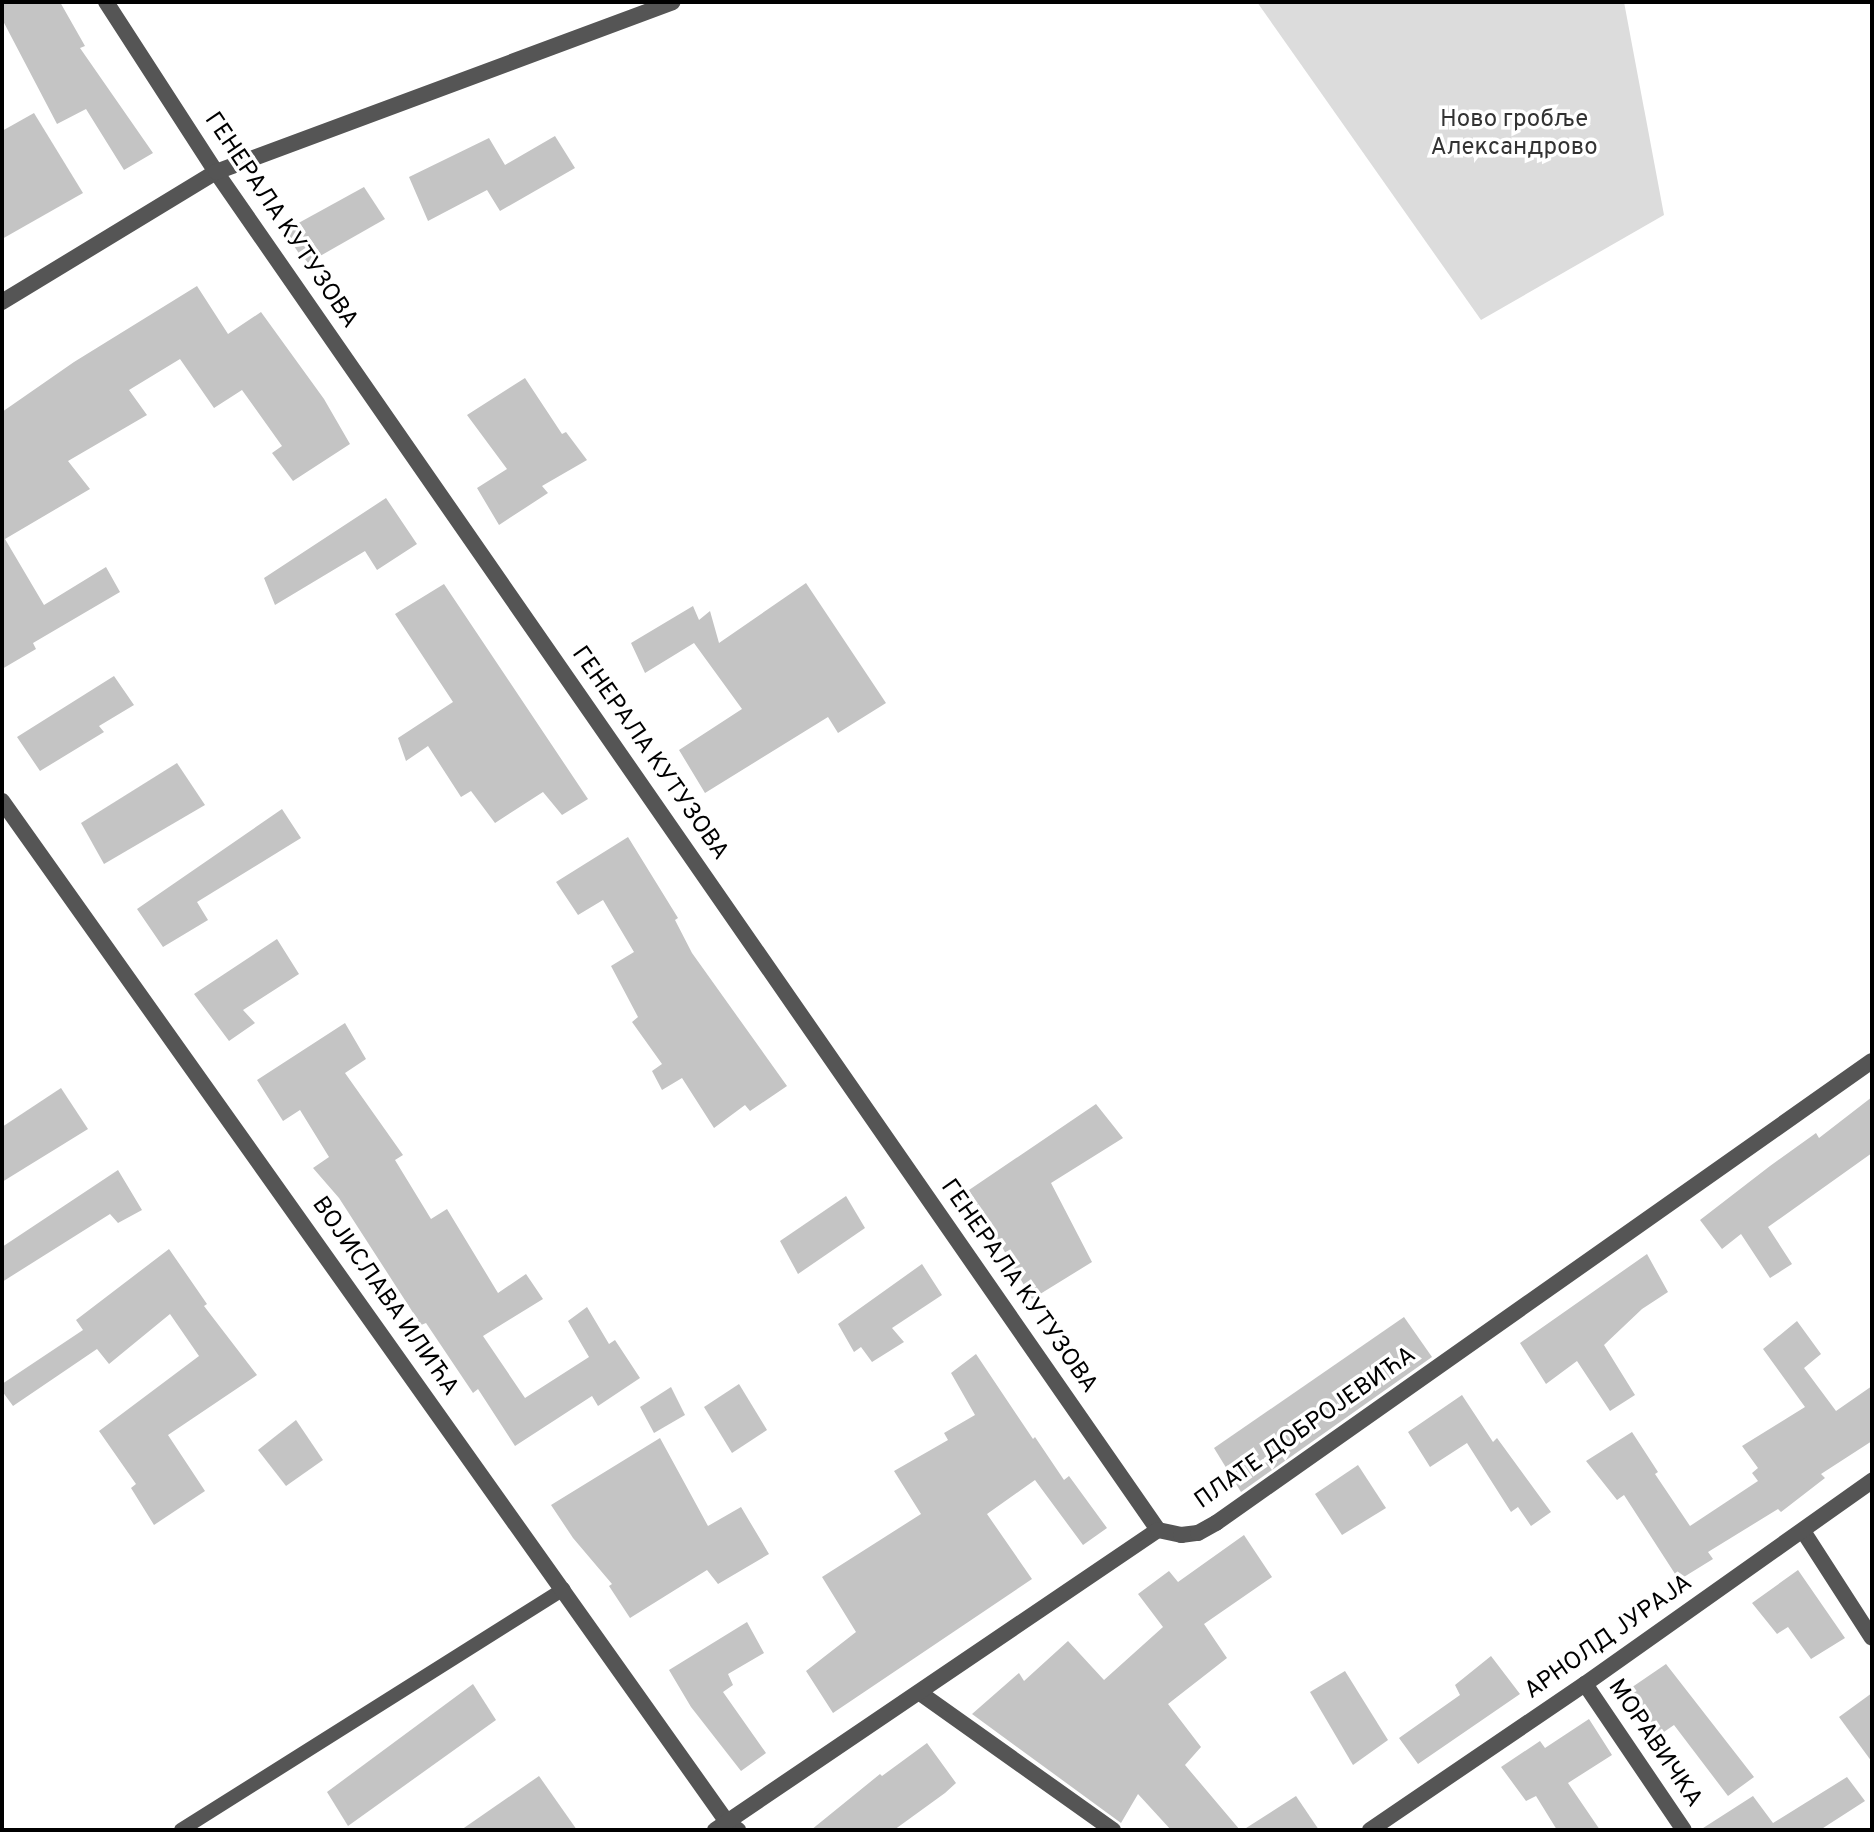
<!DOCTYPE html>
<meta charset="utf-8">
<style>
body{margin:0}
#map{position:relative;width:1874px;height:1832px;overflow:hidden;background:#fff;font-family:Overpass,sans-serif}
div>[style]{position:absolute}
.green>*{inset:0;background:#dcdcdc}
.building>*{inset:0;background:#c4c4c4}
.lane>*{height:14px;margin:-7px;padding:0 7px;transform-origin:7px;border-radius:7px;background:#555}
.street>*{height:16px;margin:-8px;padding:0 8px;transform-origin:8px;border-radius:8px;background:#555}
span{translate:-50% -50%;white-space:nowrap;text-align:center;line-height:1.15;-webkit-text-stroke:7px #fff;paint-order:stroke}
.park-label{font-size:24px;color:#333}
.street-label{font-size:24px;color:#000}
.frame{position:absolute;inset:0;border:4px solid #000;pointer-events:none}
</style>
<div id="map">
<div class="green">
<div style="clip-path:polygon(1257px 2px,1624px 2px,1664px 215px,1481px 320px)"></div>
</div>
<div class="building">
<div style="clip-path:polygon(2px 2px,60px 2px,85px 46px,80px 48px,153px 153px,124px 170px,86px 109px,57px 124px,2px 19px)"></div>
<div style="clip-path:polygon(34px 113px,83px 193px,2px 239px,2px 131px)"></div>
<div style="clip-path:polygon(555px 136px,575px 168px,500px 211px,487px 190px,428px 221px,409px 177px,489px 138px,505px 165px)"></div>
<div style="clip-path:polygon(364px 187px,385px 219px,306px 264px,284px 231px)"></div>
<div style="clip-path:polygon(197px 286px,228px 334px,261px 312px,324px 399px,350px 444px,293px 481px,272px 453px,282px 446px,242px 390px,214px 408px,180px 359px,129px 390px,147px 415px,68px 461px,90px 489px,5px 539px,44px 605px,106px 567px,120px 592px,33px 643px,36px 649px,2px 669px,2px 412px,74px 362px)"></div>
<div style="clip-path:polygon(525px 378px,562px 434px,566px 432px,587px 460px,542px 486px,548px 493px,499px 525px,477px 488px,507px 469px,467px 415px)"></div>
<div style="clip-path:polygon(386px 498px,417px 544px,377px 570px,365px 551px,275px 605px,264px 578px)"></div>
<div style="clip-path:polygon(806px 583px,886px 703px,838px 733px,828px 717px,705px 793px,679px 750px,742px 709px,694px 643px,645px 673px,631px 643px,693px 606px,699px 620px,710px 611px,719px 643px)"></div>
<div style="clip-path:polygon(444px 584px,588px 799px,562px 815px,543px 792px,495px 823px,471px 791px,461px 797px,428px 746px,406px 761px,398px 738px,453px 702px,395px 614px)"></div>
<div style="clip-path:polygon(114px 676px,134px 705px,99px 726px,104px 732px,40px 771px,17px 737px)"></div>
<div style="clip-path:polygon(177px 763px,205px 805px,104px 864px,81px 823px)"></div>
<div style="clip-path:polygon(282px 809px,301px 838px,197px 902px,208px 920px,163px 947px,137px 909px)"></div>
<div style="clip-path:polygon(628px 837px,678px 918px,675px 920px,692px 953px,787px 1086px,750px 1111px,745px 1105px,714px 1128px,682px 1078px,662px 1090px,652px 1071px,662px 1064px,632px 1022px,638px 1017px,611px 966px,634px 952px,603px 900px,578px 915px,556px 882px)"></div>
<div style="clip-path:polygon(277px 939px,299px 974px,243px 1010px,255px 1023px,229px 1041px,194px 994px)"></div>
<div style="clip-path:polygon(345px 1023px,366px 1059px,345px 1073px,403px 1155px,395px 1160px,431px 1219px,447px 1209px,498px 1293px,526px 1274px,543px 1299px,483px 1336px,525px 1398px,589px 1357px,568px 1321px,587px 1307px,609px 1344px,615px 1340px,640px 1378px,598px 1406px,592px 1396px,515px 1446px,478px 1389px,473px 1393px,426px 1323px,421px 1325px,339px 1198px,313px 1168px,329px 1157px,300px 1110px,283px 1121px,257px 1080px)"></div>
<div style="clip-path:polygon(61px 1088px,88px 1129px,2px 1182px,2px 1127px)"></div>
<div style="clip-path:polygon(1872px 1097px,1872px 1153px,1768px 1227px,1792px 1264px,1770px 1278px,1741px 1234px,1722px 1249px,1700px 1220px,1770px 1166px,1816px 1133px,1819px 1138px)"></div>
<div style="clip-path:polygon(1096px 1104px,1123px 1138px,1051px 1183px,1092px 1262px,1032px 1299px,969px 1190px)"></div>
<div style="clip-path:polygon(118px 1170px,142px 1210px,118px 1223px,110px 1214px,2px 1282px,2px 1247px)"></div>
<div style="clip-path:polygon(846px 1196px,865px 1228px,798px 1274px,780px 1241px)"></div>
<div style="clip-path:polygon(169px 1249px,207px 1304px,204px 1306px,257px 1375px,168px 1435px,205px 1491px,154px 1525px,131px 1488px,136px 1484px,99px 1431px,199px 1356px,170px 1314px,109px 1364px,97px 1349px,13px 1406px,2px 1391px,2px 1384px,83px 1330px,76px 1320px)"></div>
<div style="clip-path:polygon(1647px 1254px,1668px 1292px,1642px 1309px,1604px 1345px,1635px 1395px,1610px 1411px,1577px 1361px,1546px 1384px,1520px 1343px)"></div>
<div style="clip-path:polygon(922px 1264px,942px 1295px,892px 1328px,904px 1342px,872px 1362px,861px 1347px,854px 1352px,838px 1324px)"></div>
<div style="clip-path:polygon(1404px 1317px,1432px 1357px,1241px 1492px,1214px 1448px)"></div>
<div style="clip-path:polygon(1797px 1321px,1821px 1354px,1804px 1368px,1836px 1411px,1872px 1386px,1872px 1441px,1821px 1474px,1825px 1478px,1781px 1512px,1778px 1509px,1708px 1552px,1713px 1559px,1679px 1580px,1624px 1495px,1617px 1500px,1586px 1461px,1632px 1432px,1658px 1472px,1655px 1474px,1690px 1526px,1758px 1481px,1752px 1473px,1758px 1468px,1742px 1446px,1805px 1407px,1763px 1349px)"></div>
<div style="clip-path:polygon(976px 1354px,1033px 1439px,1035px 1437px,1064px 1480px,1069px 1476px,1107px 1528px,1083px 1545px,1035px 1480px,987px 1514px,1032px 1579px,833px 1713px,806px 1671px,856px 1632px,822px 1577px,921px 1514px,894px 1471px,948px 1440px,944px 1433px,975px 1415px,951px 1373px)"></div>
<div style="clip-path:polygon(739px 1384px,767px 1430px,732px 1453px,704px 1407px)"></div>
<div style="clip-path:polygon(671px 1387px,685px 1415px,654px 1433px,640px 1407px)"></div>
<div style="clip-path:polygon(1462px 1395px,1493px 1442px,1497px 1438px,1551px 1512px,1531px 1526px,1518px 1507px,1511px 1512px,1467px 1443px,1430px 1467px,1408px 1432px)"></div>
<div style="clip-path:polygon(296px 1420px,323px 1460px,286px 1486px,258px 1450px)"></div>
<div style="clip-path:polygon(660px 1438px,708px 1526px,741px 1507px,769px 1554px,718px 1584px,707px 1570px,630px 1618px,609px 1586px,612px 1584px,573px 1538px,551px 1505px)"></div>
<div style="clip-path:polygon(1358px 1465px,1386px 1508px,1342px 1535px,1315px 1494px)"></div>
<div style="clip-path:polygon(1244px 1535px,1272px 1577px,1204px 1624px,1227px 1658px,1168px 1704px,1201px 1747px,1185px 1765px,1240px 1830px,1171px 1830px,1138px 1794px,1121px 1823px,972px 1714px,1019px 1673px,1024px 1681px,1068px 1641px,1104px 1680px,1163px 1627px,1138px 1594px,1169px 1571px,1178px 1582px)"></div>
<div style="clip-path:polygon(1798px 1570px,1845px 1638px,1811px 1659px,1788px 1627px,1777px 1634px,1752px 1603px)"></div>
<div style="clip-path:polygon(747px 1622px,764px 1653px,728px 1674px,733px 1685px,723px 1692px,766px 1753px,741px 1771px,691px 1707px,669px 1670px)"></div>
<div style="clip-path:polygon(1491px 1656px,1520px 1694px,1418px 1764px,1399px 1738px,1460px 1695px,1455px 1685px)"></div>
<div style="clip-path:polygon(1666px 1664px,1754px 1777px,1728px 1796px,1674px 1725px,1658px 1736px,1625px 1692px)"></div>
<div style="clip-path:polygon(1345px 1671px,1388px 1740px,1353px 1765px,1310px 1692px)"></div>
<div style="clip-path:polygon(473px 1684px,496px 1720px,348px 1826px,327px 1792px)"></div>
<div style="clip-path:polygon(1872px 1693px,1872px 1762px,1839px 1717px)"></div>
<div style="clip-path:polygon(1589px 1719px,1612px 1755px,1568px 1783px,1600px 1830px,1557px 1830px,1536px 1796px,1526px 1801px,1501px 1767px,1540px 1741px,1545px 1748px)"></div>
<div style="clip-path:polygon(927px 1743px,956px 1783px,945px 1793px,894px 1830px,811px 1830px,880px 1774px,882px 1776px)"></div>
<div style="clip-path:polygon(539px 1776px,577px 1830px,461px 1830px)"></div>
<div style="clip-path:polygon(1847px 1777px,1865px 1801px,1820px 1830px,1700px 1830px,1753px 1796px,1773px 1823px)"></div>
<div style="clip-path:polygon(1296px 1796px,1319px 1830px,1243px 1830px)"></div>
</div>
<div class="lane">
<div style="left:181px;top:1830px;width:452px;rotate:-32.2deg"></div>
</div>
<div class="street">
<div style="left:106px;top:2px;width:202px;rotate:57.1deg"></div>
<div style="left:216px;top:172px;width:1653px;rotate:55.25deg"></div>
<div style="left:2px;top:302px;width:250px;rotate:-31.3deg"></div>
<div style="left:216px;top:172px;width:487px;rotate:-20.4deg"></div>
<div style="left:2px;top:801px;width:1252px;rotate:54.62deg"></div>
<div style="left:727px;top:1822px;width:14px;rotate:36deg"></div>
<div style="left:1803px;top:1531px;width:127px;rotate:57.2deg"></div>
<div style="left:1585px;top:1684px;width:176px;rotate:55.9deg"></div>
<div style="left:920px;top:1693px;width:237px;rotate:35.4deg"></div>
<div style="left:715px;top:1830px;width:535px;rotate:-34.11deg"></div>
<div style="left:1158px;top:1530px;width:24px;rotate:12deg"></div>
<div style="left:1181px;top:1535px;width:17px;rotate:-7deg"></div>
<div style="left:1198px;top:1533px;width:21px;rotate:-29deg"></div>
<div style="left:1216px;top:1523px;width:802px;rotate:-35.16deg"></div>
<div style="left:1370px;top:1830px;width:260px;rotate:-34.2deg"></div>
<div style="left:1585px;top:1684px;width:352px;rotate:-35.3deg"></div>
</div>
<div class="park-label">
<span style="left:1514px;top:135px">Ново гробље<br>Александрово</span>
</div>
<div class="street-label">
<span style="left:280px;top:221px;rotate:56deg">ГЕНЕРАЛА КУТУЗОВА</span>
<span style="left:649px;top:754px;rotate:55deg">ГЕНЕРАЛА КУТУЗОВА</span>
<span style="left:1018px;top:1287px;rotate:55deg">ГЕНЕРАЛА КУТУЗОВА</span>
<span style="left:384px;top:1297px;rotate:55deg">ВОЈИСЛАВА ИЛИЋА</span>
<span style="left:1306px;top:1429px;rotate:-35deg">ПЛАТЕ ДОБРОЈЕВИЋА</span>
<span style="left:1609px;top:1638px;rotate:-35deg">АРНОЛД ЈУРАЈА</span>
<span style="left:1654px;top:1744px;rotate:56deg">МОРАВИЧКА</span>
</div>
<div class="frame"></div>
</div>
